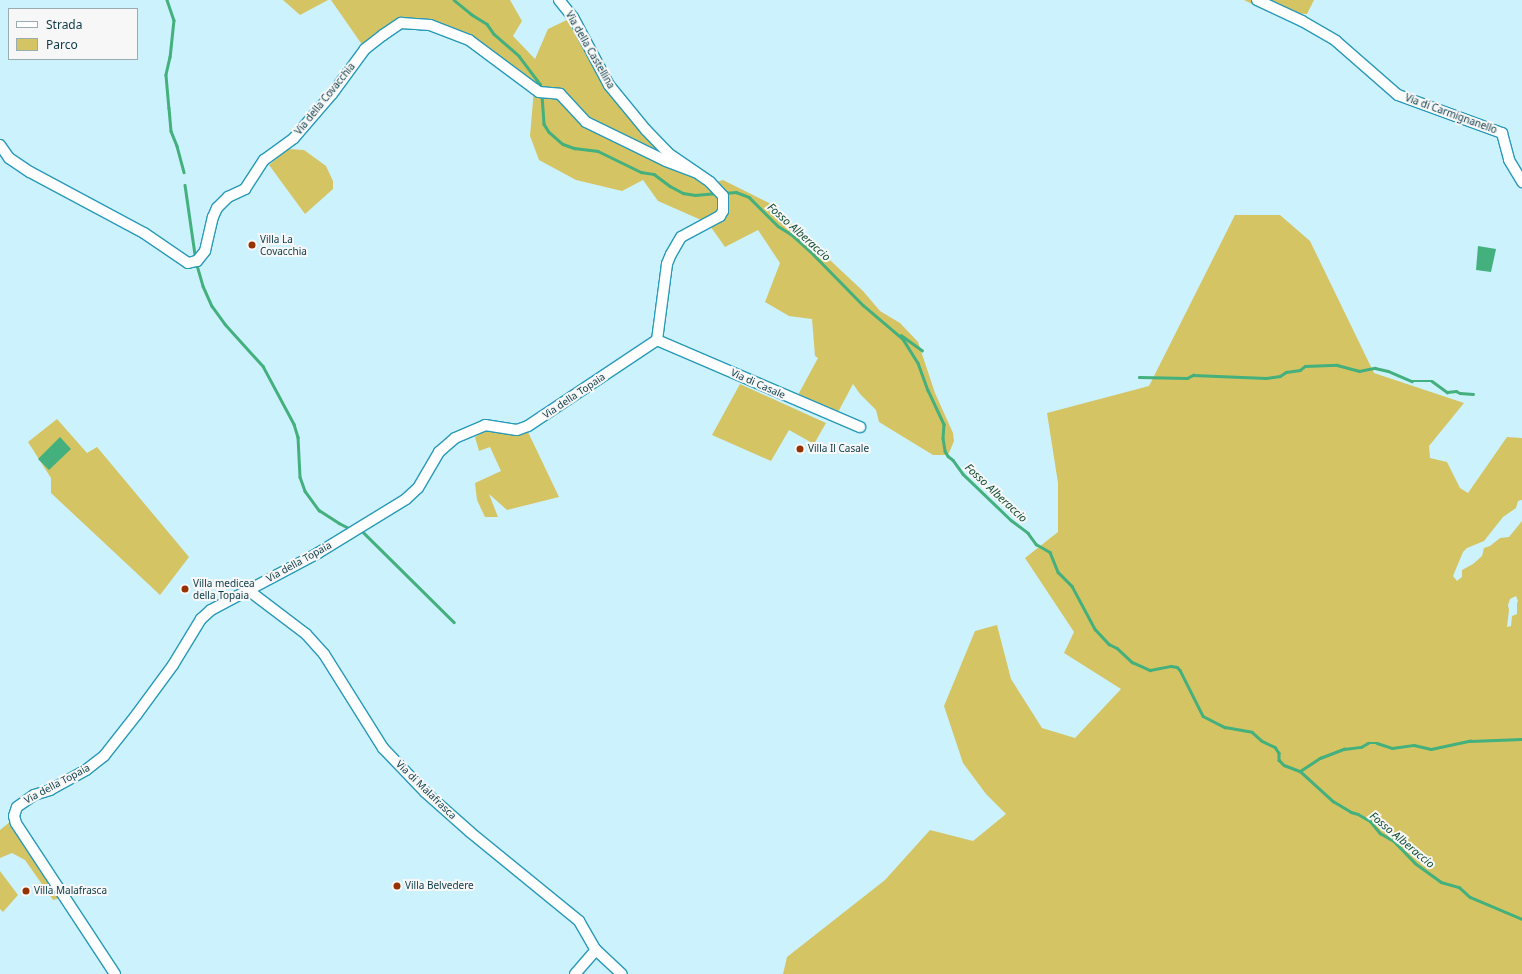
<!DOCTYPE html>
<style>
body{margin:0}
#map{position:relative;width:1522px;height:974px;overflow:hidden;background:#ccf2fe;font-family:"Noto Sans",sans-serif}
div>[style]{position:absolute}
.green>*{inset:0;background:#d5c463}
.water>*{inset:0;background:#43b07d}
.stream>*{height:2.5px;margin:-1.25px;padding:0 1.25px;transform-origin:1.25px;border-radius:1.25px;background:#43b07d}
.roads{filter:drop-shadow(1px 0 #289ab8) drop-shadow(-1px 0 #289ab8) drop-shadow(0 1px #289ab8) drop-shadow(0 -1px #289ab8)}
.minor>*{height:10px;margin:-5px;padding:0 5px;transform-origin:5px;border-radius:5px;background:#fff}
.dots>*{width:11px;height:11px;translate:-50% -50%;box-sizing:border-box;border:2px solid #f7f7f7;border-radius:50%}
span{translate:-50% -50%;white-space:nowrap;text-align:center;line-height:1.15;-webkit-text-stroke:4px #f7f7f7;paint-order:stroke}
.street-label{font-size:10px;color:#0c3b47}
.poi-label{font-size:10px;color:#0c3b47}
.left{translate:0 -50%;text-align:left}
.water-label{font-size:11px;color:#0f4b31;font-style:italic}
.legend{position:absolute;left:8px;top:8px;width:130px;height:52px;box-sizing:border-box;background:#f7f7f7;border:1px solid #99acb1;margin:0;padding:5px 7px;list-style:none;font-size:12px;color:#0c3b47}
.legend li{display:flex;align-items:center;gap:8px;height:20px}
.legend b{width:20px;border:1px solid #99acb1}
</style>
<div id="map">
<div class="green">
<div style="clip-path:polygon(283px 0,328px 0,300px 15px)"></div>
<div style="clip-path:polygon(331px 0,510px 0,522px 21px,513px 36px,535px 59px,548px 29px,573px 17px,597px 64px,646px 130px,710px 184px,723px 180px,769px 203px,863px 291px,880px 311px,900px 323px,918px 342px,935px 393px,953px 433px,954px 441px,949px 453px,945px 455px,933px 455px,879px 422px,876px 410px,860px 394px,853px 384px,837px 414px,798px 395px,818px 358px,815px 356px,812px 319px,789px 316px,765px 302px,780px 263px,758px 230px,725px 247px,708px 223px,658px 201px,643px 180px,622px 191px,576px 180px,539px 160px,530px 136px,534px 89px,469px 40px,430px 25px,401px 23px,365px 49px)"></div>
<div style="clip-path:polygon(1244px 0,1314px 0,1307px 14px,1268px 12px)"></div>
<div style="clip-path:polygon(288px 149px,304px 150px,326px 166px,333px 181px,333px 189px,305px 214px,269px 165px)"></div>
<div style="clip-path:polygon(evenodd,1235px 215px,1280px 215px,1310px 241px,1374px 373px,1464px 403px,1429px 446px,1430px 458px,1447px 462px,1460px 488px,1468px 493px,1507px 437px,1522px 438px,1522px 500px,1518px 501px,1516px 508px,1503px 517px,1484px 541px,1467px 548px,1463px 552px,1453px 576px,1457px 581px,1458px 580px,1462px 577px,1462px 570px,1473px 564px,1482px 556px,1484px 548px,1490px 546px,1500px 538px,1509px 537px,1522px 521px,1522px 974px,783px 974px,787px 957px,885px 880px,930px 830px,973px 841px,1006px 814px,986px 794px,963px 763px,944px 706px,975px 631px,997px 625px,1011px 679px,1042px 728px,1075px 738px,1121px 689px,1064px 653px,1074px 632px,1025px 558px,1058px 532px,1058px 483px,1047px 413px,1149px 386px,1235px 215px,1516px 596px,1518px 601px,1517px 603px,1517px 614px,1512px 616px,1511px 626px,1507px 627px,1509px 610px,1508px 605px,1510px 599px,1516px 596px)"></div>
<div style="clip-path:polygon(740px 384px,826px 423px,814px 444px,789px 430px,771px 461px,712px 435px)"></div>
<div style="clip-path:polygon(57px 419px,87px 453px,97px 447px,189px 557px,160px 595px,51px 493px,51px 478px,28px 442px)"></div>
<div style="clip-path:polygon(499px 430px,528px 432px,559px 497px,507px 510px,489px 494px,498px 517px,485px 517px,477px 500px,475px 483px,501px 471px,490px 447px,479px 451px,475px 437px,486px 431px)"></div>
<div style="clip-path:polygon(11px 821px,61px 898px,53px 900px,25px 860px,12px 853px,0 858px,0 830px)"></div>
<div style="clip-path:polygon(0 871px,18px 895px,3px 912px,0 909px)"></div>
</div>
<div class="water">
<div style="clip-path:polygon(1478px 246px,1496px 249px,1491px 272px,1476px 270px)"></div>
<div style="clip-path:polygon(60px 437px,71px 449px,49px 470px,38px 459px)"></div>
</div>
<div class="stream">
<div style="left:167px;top:0;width:21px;rotate:71deg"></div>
<div style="left:174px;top:20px;width:37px;rotate:96deg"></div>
<div style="left:170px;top:57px;width:18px;rotate:103deg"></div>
<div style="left:166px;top:75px;width:33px;rotate:85deg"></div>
<div style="left:169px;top:108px;width:23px;rotate:85deg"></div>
<div style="left:171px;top:131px;width:16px;rotate:68deg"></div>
<div style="left:177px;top:146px;width:27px;rotate:75deg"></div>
<div style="left:454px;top:0;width:22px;rotate:39deg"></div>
<div style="left:471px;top:14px;width:19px;rotate:32deg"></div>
<div style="left:487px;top:24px;width:12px;rotate:55deg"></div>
<div style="left:494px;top:34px;width:33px;rotate:41deg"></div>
<div style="left:519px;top:56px;width:35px;rotate:53deg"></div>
<div style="left:540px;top:84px;width:6px;rotate:72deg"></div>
<div style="left:542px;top:95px;width:29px;rotate:86deg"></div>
<div style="left:544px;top:124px;width:9px;rotate:58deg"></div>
<div style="left:549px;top:132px;width:18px;rotate:41deg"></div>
<div style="left:563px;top:144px;width:12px;rotate:20deg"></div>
<div style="left:574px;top:148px;width:24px;rotate:7deg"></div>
<div style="left:598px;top:151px;width:48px;rotate:26deg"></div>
<div style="left:641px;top:172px;width:13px;rotate:9deg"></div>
<div style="left:654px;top:174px;width:20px;rotate:37deg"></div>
<div style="left:670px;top:186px;width:15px;rotate:28deg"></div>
<div style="left:683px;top:193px;width:12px;rotate:9deg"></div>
<div style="left:695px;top:195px;width:22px;rotate:-5deg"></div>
<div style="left:185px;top:185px;width:70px;rotate:81.8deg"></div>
<div style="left:724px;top:193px;width:12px;rotate:-5deg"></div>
<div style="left:736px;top:192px;width:14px;rotate:21deg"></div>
<div style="left:749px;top:197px;width:41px;rotate:45deg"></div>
<div style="left:778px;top:226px;width:15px;rotate:32deg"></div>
<div style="left:791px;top:234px;width:31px;rotate:42deg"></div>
<div style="left:814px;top:255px;width:70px;rotate:45.6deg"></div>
<div style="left:863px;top:305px;width:52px;rotate:40.4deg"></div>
<div style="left:903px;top:339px;width:28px;rotate:58deg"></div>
<div style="left:918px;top:363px;width:29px;rotate:70deg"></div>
<div style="left:928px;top:390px;width:38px;rotate:65deg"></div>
<div style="left:944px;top:424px;width:14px;rotate:94deg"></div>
<div style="left:943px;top:438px;width:13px;rotate:81deg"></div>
<div style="left:945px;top:451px;width:6px;rotate:59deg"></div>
<div style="left:948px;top:456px;width:6px;rotate:39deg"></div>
<div style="left:953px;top:460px;width:17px;rotate:54deg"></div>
<div style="left:963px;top:474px;width:66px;rotate:43.8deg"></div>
<div style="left:1011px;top:520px;width:21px;rotate:37deg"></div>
<div style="left:1028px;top:533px;width:14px;rotate:54deg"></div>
<div style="left:1036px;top:544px;width:16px;rotate:30deg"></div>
<div style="left:1050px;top:552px;width:22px;rotate:68deg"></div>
<div style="left:1058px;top:572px;width:20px;rotate:45deg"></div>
<div style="left:1072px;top:586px;width:49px;rotate:61.9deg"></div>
<div style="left:1095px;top:629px;width:21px;rotate:47deg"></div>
<div style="left:1109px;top:644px;width:9px;rotate:27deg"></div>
<div style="left:1117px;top:648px;width:21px;rotate:43deg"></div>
<div style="left:1132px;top:662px;width:20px;rotate:24deg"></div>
<div style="left:1150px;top:670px;width:21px;rotate:-11deg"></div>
<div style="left:1171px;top:666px;width:6px;rotate:9deg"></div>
<div style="left:1177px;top:667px;width:4px;rotate:45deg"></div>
<div style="left:1180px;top:670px;width:51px;rotate:63.4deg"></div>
<div style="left:1203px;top:716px;width:25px;rotate:27deg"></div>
<div style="left:1225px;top:727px;width:27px;rotate:10deg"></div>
<div style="left:1252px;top:732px;width:13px;rotate:42deg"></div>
<div style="left:1262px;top:741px;width:14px;rotate:25deg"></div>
<div style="left:1275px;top:747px;width:7px;rotate:56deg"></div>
<div style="left:1279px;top:753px;width:7px;rotate:90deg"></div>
<div style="left:1279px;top:760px;width:7px;rotate:45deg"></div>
<div style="left:1284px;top:765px;width:17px;rotate:21deg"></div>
<div style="left:1300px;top:771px;width:45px;rotate:42.3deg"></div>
<div style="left:1333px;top:801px;width:21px;rotate:31deg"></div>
<div style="left:1351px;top:812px;width:7px;rotate:16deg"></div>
<div style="left:1358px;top:814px;width:14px;rotate:30deg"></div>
<div style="left:1370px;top:821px;width:16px;rotate:50deg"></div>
<div style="left:1380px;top:833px;width:16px;rotate:30deg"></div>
<div style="left:1394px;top:841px;width:30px;rotate:46deg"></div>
<div style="left:1415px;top:863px;width:32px;rotate:36deg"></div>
<div style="left:1441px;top:882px;width:19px;rotate:16deg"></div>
<div style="left:1459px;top:887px;width:15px;rotate:42deg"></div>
<div style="left:1470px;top:897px;width:56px;rotate:22.9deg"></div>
<div style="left:197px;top:265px;width:22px;rotate:74deg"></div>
<div style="left:203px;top:286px;width:22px;rotate:66deg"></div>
<div style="left:212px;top:306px;width:22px;rotate:54deg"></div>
<div style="left:225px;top:324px;width:57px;rotate:47.9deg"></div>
<div style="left:263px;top:366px;width:66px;rotate:61.9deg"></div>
<div style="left:294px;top:424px;width:14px;rotate:73deg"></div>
<div style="left:298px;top:437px;width:40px;rotate:87.1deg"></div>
<div style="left:300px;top:477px;width:15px;rotate:70deg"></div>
<div style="left:305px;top:491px;width:24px;rotate:54deg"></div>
<div style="left:319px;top:510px;width:24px;rotate:33deg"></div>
<div style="left:339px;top:523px;width:13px;rotate:27deg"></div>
<div style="left:901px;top:335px;width:26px;rotate:36deg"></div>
<div style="left:1139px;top:377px;width:48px;rotate:1.2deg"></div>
<div style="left:1187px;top:378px;width:7px;rotate:-27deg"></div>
<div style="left:1193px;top:375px;width:73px;rotate:2.4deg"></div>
<div style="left:1266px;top:378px;width:14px;rotate:-8deg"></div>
<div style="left:1280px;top:376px;width:7px;rotate:-34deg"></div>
<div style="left:1286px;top:372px;width:14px;rotate:-8deg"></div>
<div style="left:1300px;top:370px;width:6px;rotate:-39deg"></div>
<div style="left:1305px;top:366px;width:32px;rotate:-2deg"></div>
<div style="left:1337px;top:365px;width:23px;rotate:15deg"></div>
<div style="left:1359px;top:371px;width:16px;rotate:-11deg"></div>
<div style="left:1375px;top:368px;width:13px;rotate:13deg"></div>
<div style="left:1388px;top:371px;width:26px;rotate:23deg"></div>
<div style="left:1412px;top:381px;width:20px"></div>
<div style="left:1432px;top:381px;width:19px;rotate:36deg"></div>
<div style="left:1447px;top:392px;width:9px;rotate:-6deg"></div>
<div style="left:1456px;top:391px;width:4px;rotate:27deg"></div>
<div style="left:1460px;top:393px;width:13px;rotate:4deg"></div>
<div style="left:363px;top:532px;width:128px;rotate:44.7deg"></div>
<div style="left:1300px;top:771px;width:24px;rotate:-33deg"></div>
<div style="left:1320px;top:758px;width:26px;rotate:-21deg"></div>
<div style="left:1344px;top:749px;width:17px;rotate:-7deg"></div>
<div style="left:1361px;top:747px;width:8px;rotate:-30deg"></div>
<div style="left:1368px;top:743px;width:9px"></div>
<div style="left:1377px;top:743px;width:16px;rotate:18deg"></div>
<div style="left:1392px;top:748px;width:22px;rotate:-8deg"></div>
<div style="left:1414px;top:745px;width:17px;rotate:13deg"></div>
<div style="left:1431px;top:749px;width:40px;rotate:-12deg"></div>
<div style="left:1470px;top:741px;width:52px;rotate:-2.2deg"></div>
</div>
<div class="roads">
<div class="minor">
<div style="left:559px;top:0;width:22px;rotate:51deg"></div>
<div style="left:573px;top:17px;width:77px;rotate:62.1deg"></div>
<div style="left:609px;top:85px;width:58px;rotate:50.6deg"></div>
<div style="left:646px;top:130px;width:32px;rotate:46deg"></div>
<div style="left:668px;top:153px;width:51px;rotate:34.6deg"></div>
<div style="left:710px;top:182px;width:19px;rotate:47deg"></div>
<div style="left:723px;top:196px;width:15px;rotate:90deg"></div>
<div style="left:723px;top:211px;width:6px;rotate:121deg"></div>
<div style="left:720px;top:216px;width:44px;rotate:151.7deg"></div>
<div style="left:681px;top:237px;width:20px;rotate:120deg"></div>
<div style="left:671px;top:254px;width:11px;rotate:112deg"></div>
<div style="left:667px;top:264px;width:77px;rotate:97.5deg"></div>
<div style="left:1257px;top:0;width:50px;rotate:25deg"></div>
<div style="left:1302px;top:21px;width:39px;rotate:30deg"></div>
<div style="left:1336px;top:41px;width:82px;rotate:41.1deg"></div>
<div style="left:1398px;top:95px;width:111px;rotate:20.1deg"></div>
<div style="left:1502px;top:133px;width:28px;rotate:75deg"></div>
<div style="left:1509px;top:160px;width:26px;rotate:59deg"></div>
<div style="left:0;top:145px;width:16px;rotate:55deg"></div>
<div style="left:9px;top:158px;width:25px;rotate:34deg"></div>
<div style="left:30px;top:172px;width:129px;rotate:28.2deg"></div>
<div style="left:144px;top:233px;width:53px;rotate:34.3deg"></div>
<div style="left:188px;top:263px;width:9px;rotate:-13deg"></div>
<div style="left:197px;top:261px;width:13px;rotate:-51deg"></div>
<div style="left:205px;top:251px;width:35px;rotate:-77deg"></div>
<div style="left:213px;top:217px;width:10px;rotate:-66deg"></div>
<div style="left:217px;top:208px;width:16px;rotate:-45deg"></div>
<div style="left:228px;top:197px;width:19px;rotate:-25deg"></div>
<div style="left:245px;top:189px;width:35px;rotate:-57deg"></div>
<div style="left:264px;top:160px;width:37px;rotate:-36deg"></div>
<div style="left:294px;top:138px;width:58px;rotate:-49.2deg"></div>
<div style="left:332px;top:94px;width:56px;rotate:-53.7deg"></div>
<div style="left:365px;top:49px;width:23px;rotate:-38deg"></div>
<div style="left:383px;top:35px;width:22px;rotate:-34deg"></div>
<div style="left:401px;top:23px;width:29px;rotate:4deg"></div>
<div style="left:430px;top:25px;width:42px;rotate:21deg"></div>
<div style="left:469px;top:40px;width:82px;rotate:36.6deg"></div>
<div style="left:535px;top:89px;width:5px;rotate:37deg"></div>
<div style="left:539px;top:92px;width:21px;rotate:5deg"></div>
<div style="left:560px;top:94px;width:38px;rotate:47deg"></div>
<div style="left:586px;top:122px;width:89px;rotate:26deg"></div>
<div style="left:666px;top:161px;width:31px;rotate:21deg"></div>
<div style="left:657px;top:340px;width:221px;rotate:23.2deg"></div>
<div style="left:248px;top:590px;width:73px;rotate:37.2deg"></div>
<div style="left:306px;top:634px;width:27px;rotate:48deg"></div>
<div style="left:324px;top:654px;width:111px;rotate:57.9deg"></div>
<div style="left:383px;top:748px;width:61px;rotate:46.3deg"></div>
<div style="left:425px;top:792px;width:60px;rotate:41.6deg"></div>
<div style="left:470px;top:832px;width:141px;rotate:39.2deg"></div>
<div style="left:579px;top:921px;width:34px;rotate:60deg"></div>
<div style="left:596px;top:950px;width:35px;rotate:43deg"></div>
<div style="left:115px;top:974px;width:181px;rotate:-123.3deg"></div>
<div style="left:16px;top:823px;width:7px;rotate:-106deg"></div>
<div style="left:14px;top:816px;width:9px;rotate:-72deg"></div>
<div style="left:17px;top:807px;width:21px;rotate:-35deg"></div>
<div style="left:34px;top:795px;width:17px;rotate:-17deg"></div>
<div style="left:50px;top:790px;width:41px;rotate:-29.1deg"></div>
<div style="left:86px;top:770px;width:23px;rotate:-38deg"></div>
<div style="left:104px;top:756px;width:53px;rotate:-51.8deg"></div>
<div style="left:137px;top:714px;width:61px;rotate:-53.7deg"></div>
<div style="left:173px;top:665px;width:54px;rotate:-58.7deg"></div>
<div style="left:201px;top:619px;width:13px;rotate:-42deg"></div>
<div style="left:211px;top:610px;width:121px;rotate:-28deg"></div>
<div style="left:318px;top:553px;width:103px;rotate:-31.5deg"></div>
<div style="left:406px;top:499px;width:16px;rotate:-43deg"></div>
<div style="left:418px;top:488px;width:42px;rotate:-59.7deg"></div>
<div style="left:439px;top:452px;width:21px;rotate:-41deg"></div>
<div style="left:455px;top:438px;width:33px;rotate:-23deg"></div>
<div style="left:485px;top:425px;width:32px;rotate:9deg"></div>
<div style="left:517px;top:430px;width:12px;rotate:-20deg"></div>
<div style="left:528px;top:426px;width:155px;rotate:-33.7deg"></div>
<div style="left:575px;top:974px;width:32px;rotate:-49deg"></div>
</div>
</div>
<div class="dots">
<div style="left:252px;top:245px;background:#963100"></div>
<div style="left:800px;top:449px;background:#963100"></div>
<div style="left:185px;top:589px;background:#963100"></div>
<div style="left:397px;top:886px;background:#963100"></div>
<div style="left:26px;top:891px;background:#963100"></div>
</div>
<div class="street-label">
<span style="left:590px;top:50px;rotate:60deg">Via della Castellina</span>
<span style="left:325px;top:99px;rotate:-51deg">Via della Covacchia</span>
<span style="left:1451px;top:114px;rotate:20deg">Via di Carmignanello</span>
<span style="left:758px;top:384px;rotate:24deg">Via di Casale</span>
<span style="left:574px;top:396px;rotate:-34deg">Via della Topaia</span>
<span style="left:299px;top:562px;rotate:-29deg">Via della Topaia</span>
<span style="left:57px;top:784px;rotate:-28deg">Via della Topaia</span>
<span style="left:426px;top:790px;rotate:44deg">Via di Malafrasca</span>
</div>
<div class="poi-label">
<span class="left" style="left:260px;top:245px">Villa La<br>Covacchia</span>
<span class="left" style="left:808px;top:449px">Villa Il Casale</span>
<span class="left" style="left:193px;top:589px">Villa medicea<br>della Topaia</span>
<span class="left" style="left:405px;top:886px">Villa Belvedere</span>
<span class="left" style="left:34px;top:891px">Villa Malafrasca</span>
</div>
<div class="water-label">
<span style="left:799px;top:232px;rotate:42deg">Fosso Alberaccio</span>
<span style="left:996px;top:493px;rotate:43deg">Fosso Alberaccio</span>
<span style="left:1402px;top:840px;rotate:40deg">Fosso Alberaccio</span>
</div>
<ul class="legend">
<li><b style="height:5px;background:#fff"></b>Strada</li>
<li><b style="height:11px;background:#d5c463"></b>Parco</li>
</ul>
</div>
